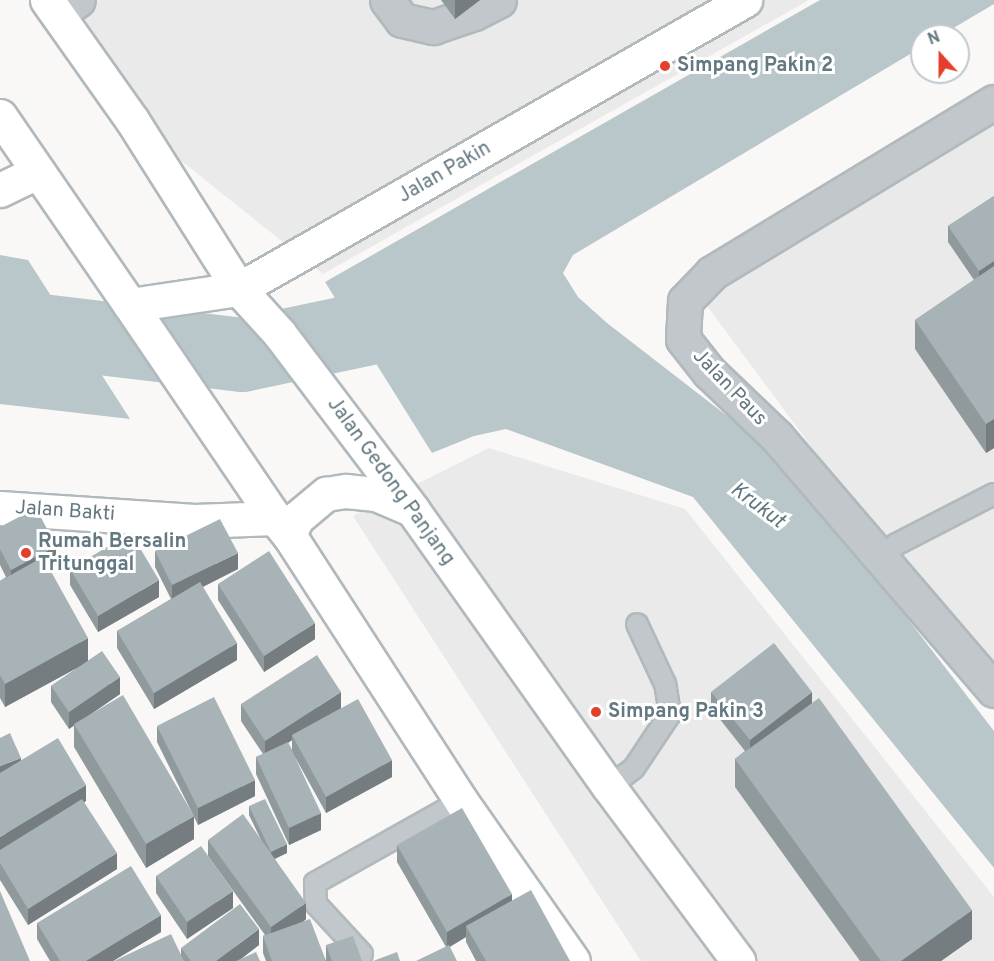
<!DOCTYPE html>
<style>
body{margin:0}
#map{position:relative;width:994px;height:961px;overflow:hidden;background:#f9f8f6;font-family:Overpass,sans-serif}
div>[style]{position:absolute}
.built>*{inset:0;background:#e9eae9}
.water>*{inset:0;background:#b9c7ca}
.river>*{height:74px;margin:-37px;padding:0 37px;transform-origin:37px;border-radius:37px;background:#b9c7ca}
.roads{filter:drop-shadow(2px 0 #b1b9bd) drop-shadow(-2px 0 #b1b9bd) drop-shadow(0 2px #b1b9bd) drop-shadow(0 -2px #b1b9bd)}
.lane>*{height:20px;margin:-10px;padding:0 10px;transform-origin:10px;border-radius:10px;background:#c1c7ca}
.street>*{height:33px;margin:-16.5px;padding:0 16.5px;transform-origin:16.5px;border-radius:16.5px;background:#c1c7ca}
.secondary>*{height:33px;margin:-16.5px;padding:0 16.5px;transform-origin:16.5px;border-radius:16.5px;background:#fff}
.highway>*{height:33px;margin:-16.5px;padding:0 16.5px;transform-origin:16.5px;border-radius:16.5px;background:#fff}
.wall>*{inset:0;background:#909a9d}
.shaded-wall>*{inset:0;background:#767d80}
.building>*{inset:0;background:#a8b3b7}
.dots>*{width:16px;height:16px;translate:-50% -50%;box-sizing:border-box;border:3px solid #fff;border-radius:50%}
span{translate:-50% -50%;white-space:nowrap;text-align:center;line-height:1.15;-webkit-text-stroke:6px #fff;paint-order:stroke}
.poi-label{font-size:20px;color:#637881;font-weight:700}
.left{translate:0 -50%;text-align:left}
.street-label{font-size:20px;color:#637881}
.water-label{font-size:21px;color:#5e777c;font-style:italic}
.north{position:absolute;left:910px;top:24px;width:60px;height:60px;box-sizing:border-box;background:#fff;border:2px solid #c1c9cd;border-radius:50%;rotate:339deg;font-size:16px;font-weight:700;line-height:24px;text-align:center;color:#637881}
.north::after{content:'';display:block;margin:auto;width:21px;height:27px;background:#e43f2b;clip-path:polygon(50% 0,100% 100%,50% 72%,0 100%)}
</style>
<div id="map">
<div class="built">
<div style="clip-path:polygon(67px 0,809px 0,323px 274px,155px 140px)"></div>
<div style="clip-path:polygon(994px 103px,994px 693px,696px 291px)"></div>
<div style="clip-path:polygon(489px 448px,685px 509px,994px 897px,994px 961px,641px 961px,353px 516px)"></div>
</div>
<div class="water">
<div style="clip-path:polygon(820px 0,994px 0,994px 4px,940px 36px,922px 36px,922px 47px,573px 255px,563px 273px,578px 297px,607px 323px,788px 463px,994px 731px,994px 868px,693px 497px,506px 429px,474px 436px,432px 453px,325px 282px)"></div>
<div style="clip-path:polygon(0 255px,28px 260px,130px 419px,0 404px)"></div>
</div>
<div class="river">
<div style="left:0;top:326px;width:244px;rotate:6.8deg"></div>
<div style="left:242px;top:355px;width:159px;rotate:-11.9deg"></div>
<div style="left:398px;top:322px;width:59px;rotate:-33.1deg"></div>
</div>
<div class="roads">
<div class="lane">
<div style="left:882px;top:558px;width:18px;rotate:-45deg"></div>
<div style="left:895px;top:545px;width:111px;rotate:-27.3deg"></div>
<div style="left:609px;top:787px;width:31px;rotate:-37deg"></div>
<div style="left:634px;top:768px;width:65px;rotate:-56.3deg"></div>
<div style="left:670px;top:714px;width:30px;rotate:-99deg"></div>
<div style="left:665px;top:684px;width:66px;rotate:-115deg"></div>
<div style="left:362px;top:954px;width:68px;rotate:-132.6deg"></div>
<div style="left:316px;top:904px;width:21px;rotate:-93deg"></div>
<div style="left:315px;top:883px;width:167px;rotate:-29.3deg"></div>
</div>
<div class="street">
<div style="left:387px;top:0;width:25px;rotate:53deg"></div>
<div style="left:402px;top:20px;width:32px;rotate:13deg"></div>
<div style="left:433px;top:27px;width:43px;rotate:-18.9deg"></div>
<div style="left:474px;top:13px;width:28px;rotate:-27deg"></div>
<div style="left:57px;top:14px;width:25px;rotate:-34deg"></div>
<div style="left:994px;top:102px;width:330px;rotate:148.8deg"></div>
<div style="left:712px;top:273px;width:39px;rotate:134deg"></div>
<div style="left:685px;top:301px;width:38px;rotate:93deg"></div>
<div style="left:683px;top:339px;width:42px;rotate:51.8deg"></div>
<div style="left:709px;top:372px;width:94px;rotate:43.7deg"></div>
<div style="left:777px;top:437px;width:333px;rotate:49.4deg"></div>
</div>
<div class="secondary">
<div style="left:0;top:190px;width:41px;rotate:-25.9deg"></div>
<div style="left:239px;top:289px;width:59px;rotate:47.7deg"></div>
<div style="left:279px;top:333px;width:221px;rotate:52.9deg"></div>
<div style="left:412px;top:509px;width:341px;rotate:54.7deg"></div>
<div style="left:609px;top:787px;width:217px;rotate:53.4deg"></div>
<div style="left:130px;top:305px;width:258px;rotate:55.8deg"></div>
<div style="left:275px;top:518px;width:22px;rotate:51deg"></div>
<div style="left:289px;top:535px;width:317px;rotate:57.1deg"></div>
<div style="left:461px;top:801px;width:195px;rotate:55deg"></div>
<div style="left:0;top:508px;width:195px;rotate:3.8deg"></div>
<div style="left:195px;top:521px;width:80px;rotate:-2.1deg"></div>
<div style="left:289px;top:535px;width:19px;rotate:-65deg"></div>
<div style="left:297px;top:518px;width:38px;rotate:-40deg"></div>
<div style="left:326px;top:494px;width:20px;rotate:-9deg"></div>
<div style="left:346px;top:491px;width:30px;rotate:6deg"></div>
<div style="left:376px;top:494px;width:39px;rotate:23deg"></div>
</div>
<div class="highway">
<div style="left:47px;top:0;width:147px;rotate:54.7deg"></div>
<div style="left:132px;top:120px;width:200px;rotate:57.7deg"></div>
<div style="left:0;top:116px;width:229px;rotate:55.5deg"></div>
<div style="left:130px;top:305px;width:110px;rotate:-8.4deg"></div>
<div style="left:239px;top:289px;width:583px;rotate:-29.73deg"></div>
</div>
</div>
<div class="wall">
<div style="clip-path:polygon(441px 0,480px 0,455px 19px)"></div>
<div style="clip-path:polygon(994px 196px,994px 448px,986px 453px,915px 349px,915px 320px,974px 280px,948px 242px,948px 226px)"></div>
<div style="clip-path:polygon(0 527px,56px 563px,49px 567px,88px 661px,120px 694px,91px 714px,194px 839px,146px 868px,74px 747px,74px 725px,69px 729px,51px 702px,51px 686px,80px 666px,5px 707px,0 698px,0 581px,6px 577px,0 565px)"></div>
<div style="clip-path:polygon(155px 551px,238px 569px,203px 587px,237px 660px,154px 709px,117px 648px,117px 631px,171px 599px,155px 567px)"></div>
<div style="clip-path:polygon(70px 569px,159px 597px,98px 632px,70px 585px)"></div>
<div style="clip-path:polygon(218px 584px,315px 639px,264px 672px,218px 600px)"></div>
<div style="clip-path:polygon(711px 692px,812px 703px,972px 939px,941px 961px,860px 961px,735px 787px,735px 759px,745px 751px,711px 708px)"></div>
<div style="clip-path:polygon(evenodd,241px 704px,341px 708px,392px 777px,326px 813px,295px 757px,321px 830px,289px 845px,256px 774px,256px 757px,263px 754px,241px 721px,241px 704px,292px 740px,292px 750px,288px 743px,292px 740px)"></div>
<div style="clip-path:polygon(157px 726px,255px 796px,198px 825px,157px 742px)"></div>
<div style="clip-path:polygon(21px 761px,86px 801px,84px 802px,117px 869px,28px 925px,0 880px,0 863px)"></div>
<div style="clip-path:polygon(249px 806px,287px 853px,275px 859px,306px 919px,304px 921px,326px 961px,266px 961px,263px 953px,263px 936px,265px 935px,208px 856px,208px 840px,261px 840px,249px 815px)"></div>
<div style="clip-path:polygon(397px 845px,512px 901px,570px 961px,476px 961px,466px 942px,466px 937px,450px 947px,446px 947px,397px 862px)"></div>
<div style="clip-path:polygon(156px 876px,233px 908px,187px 939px,156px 893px)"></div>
<div style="clip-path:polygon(37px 923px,161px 932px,113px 961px,50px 961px,37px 939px)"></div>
<div style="clip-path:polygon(259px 945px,241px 959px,260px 961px,114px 961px,181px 956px,181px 948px)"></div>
<div style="clip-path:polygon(326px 945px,362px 961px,326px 961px)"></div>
</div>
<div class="shaded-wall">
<div style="clip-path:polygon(455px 0,480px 0,455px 19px)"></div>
<div style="clip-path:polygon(994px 261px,994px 278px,979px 288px,979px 271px)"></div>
<div style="clip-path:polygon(994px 419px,994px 448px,986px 453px,986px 424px)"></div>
<div style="clip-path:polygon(56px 546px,56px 563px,11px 587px,11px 570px)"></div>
<div style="clip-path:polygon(238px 553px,238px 569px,172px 602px,172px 585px)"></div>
<div style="clip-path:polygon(159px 580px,159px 597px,98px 632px,98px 616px)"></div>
<div style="clip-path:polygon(315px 623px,315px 639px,264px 672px,264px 656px)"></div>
<div style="clip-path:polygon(88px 638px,88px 662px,5px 707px,5px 684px)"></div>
<div style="clip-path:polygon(237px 643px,237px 660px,154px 709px,154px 693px)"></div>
<div style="clip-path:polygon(120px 677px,120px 694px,69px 729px,69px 712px)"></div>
<div style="clip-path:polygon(341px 692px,341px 708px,292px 735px,292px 740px,265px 758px,265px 741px)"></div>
<div style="clip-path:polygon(812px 692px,812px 709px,750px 757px,750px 740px)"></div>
<div style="clip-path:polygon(21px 758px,21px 766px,0 775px,0 766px)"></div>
<div style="clip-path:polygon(392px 760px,392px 777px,326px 813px,326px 797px)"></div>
<div style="clip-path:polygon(255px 780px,255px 796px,198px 825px,198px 808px)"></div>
<div style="clip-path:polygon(86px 785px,86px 801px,0 853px,0 837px)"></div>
<div style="clip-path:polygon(321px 813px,321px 830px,289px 845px,289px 828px)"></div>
<div style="clip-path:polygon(194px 816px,194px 839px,146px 868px,146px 844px)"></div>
<div style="clip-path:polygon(287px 844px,287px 853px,271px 860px,271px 852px)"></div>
<div style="clip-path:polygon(117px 853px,117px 869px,28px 925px,28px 909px)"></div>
<div style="clip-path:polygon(233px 891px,233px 908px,187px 939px,187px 922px)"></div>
<div style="clip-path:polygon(512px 894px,512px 911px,466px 926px,466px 937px,447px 948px,447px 932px)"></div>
<div style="clip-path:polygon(306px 903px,306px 919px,271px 944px,271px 927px)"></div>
<div style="clip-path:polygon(972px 910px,972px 939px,941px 961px,901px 961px)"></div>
<div style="clip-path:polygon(161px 915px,161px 932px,113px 961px,86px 961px)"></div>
<div style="clip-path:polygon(259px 929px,259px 945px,238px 961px,216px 961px)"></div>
</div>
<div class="building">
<div style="clip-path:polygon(994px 196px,994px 261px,979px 271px,948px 226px)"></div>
<div style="clip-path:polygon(994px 266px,994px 419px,986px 424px,915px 320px)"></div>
<div style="clip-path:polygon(36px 508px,56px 546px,11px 570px,0 549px,0 527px)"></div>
<div style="clip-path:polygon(220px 519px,238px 553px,172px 585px,155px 551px)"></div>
<div style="clip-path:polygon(131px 533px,159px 580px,98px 616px,70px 569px)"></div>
<div style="clip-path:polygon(269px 551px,315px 623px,264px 656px,218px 584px)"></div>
<div style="clip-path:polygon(43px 557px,88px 638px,5px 684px,0 675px,0 581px)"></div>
<div style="clip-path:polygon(200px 582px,237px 643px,154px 693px,117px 631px)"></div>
<div style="clip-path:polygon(774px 643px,812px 692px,750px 740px,711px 692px)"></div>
<div style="clip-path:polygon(102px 651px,120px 677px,69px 712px,51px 686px)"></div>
<div style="clip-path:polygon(317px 655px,341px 692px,265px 741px,241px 704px)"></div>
<div style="clip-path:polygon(123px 695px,194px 816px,146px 844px,74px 724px)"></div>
<div style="clip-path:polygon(214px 697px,255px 780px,198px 808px,157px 726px)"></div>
<div style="clip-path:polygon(819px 698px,972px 910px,901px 961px,881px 961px,735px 759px)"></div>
<div style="clip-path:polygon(358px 699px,392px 760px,326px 797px,292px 735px)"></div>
<div style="clip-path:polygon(10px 733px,21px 758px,0 766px,0 738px)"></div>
<div style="clip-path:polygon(58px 738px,86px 785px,0 837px,0 773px)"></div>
<div style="clip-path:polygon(288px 742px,321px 813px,289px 828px,256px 757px)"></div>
<div style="clip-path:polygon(82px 799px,117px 853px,28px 909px,0 863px,0 850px)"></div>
<div style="clip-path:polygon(265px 799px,287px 844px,271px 852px,249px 806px)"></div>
<div style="clip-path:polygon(462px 808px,512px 894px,447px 932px,397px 845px)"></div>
<div style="clip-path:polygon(243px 814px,306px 903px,271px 927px,208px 840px)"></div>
<div style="clip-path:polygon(201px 846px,233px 891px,187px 922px,156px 876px)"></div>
<div style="clip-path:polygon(131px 866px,161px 915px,86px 961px,60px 961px,37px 923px)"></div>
<div style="clip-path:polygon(531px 890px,570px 961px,486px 961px,466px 926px)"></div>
<div style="clip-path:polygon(0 891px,30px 961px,0 961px)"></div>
<div style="clip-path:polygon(240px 904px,259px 929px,216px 961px,191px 961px,181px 948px)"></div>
<div style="clip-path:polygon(310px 919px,326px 961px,272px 961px,263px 936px)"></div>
<div style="clip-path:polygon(171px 934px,184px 961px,114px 961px)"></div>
<div style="clip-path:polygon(353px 936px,362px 961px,332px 961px,326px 945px)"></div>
<div style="clip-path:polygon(449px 945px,457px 961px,416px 961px)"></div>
<div style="clip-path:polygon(256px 952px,260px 961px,236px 961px)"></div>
<div style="clip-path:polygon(397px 952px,400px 961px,373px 961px)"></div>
</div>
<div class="dots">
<div style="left:665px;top:66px;background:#e43f2b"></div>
<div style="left:26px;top:553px;background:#e43f2b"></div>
<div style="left:596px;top:712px;background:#e43f2b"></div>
</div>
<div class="poi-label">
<span class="left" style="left:677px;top:66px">Simpang Pakin 2</span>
<span class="left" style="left:38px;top:554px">Rumah Bersalin<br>Tritunggal</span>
<span class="left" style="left:608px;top:712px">Simpang Pakin 3</span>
</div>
<div class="street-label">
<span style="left:445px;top:173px;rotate:-30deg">Jalan Pakin</span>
<span style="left:729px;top:388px;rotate:46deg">Jalan Paus</span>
<span style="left:390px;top:482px;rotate:54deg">Jalan Gedong Panjang</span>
<span style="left:65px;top:512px;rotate:4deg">Jalan Bakti</span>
</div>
<div class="water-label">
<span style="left:757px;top:506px;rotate:37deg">Krukut</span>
</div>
<div class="north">N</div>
</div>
